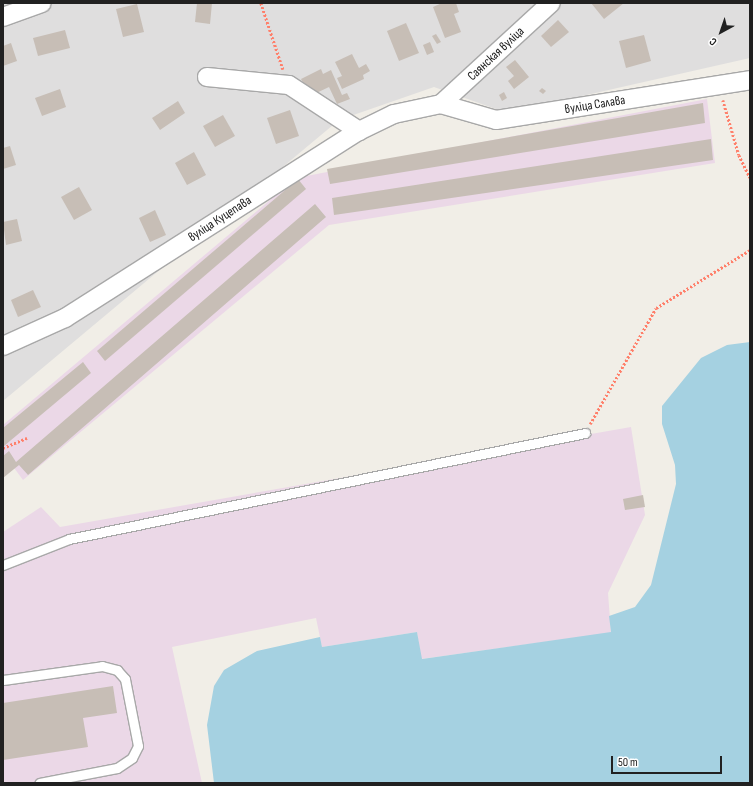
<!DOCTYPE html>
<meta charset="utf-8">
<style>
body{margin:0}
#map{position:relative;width:753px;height:786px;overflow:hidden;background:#f1eee7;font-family:"Sofia Sans Condensed",sans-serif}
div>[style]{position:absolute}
.residential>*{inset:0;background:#dfdede}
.industrial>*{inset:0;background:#ebd8e7}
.water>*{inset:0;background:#a5d1e1}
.building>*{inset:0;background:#c7beb6}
.path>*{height:2.5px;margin-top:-1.25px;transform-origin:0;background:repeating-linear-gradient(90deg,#ff7f6a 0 2px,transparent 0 4px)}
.roads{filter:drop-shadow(1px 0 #a8a8a8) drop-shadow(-1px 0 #a8a8a8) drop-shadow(0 1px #a8a8a8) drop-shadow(0 -1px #a8a8a8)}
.lane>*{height:9px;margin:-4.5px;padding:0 4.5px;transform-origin:4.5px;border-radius:4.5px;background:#fff}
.street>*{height:18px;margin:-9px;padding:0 9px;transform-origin:9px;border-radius:9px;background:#fff}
span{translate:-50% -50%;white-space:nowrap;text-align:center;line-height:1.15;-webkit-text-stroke:3px #fff;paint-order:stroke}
.street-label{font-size:13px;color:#212121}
.frame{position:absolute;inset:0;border:4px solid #212121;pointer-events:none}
.north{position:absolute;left:701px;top:12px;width:40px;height:40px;-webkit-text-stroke:3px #fff;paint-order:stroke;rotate:220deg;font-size:11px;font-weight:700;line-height:16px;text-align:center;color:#212121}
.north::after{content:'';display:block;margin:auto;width:14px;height:18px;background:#212121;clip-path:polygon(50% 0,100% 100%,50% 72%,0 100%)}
.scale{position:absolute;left:611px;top:756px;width:111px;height:18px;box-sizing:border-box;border:2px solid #212121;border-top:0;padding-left:5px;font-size:12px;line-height:14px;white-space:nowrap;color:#212121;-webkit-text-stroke:3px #fff;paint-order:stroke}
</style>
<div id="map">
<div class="residential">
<div style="clip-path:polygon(3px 3px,750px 3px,750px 58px,507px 113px,434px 87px,339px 120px,3px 401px)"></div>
</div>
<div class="industrial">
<div style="clip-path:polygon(707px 99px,715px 163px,329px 225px,23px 480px,3px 453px,3px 425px,296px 178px)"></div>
<div style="clip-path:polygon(631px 427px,645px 515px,608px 593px,611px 633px,421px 659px,417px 632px,322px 647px,316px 618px,172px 647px,202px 783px,3px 783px,3px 532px,41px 507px,60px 527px)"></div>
</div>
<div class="water">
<div style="clip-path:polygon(750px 342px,750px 783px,214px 783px,207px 725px,214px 686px,224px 670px,257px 651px,320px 637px,322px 647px,417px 632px,422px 659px,611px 632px,609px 616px,635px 607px,651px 585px,676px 484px,675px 465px,662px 424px,662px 406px,701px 358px,727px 345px)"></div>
</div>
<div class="building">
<div style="clip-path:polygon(197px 3px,212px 3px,210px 24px,195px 22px)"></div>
<div style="clip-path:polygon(442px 3px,456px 3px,459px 12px,454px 14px,461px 32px,445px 38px,433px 7px)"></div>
<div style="clip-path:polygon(591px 3px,624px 3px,604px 19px)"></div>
<div style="clip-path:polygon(137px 4px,144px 32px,123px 37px,116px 9px)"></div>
<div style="clip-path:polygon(558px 20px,569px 32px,551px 47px,541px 36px)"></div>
<div style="clip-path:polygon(406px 23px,419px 53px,399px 61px,387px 31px)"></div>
<div style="clip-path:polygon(65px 30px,70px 48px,38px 56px,33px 38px)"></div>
<div style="clip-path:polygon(436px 34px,441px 42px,437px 44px,432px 36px)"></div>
<div style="clip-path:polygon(644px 35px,651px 61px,626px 68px,619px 41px)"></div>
<div style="clip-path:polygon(430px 42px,434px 52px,427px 55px,423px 45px)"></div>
<div style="clip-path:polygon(11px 43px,17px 61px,3px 66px,3px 46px)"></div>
<div style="clip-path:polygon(352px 54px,359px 68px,366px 64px,370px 71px,363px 75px,364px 79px,342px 89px,337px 78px,342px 76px,335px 62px)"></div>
<div style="clip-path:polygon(515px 60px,529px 77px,514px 89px,508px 81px,514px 76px,506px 67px)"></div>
<div style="clip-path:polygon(321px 69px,323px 74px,331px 70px,342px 95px,347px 93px,350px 99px,337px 104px,329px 87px,310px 96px,301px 79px)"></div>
<div style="clip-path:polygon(542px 88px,546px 91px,543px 94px,539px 91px)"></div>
<div style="clip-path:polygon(60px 89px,66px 107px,42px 116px,35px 98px)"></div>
<div style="clip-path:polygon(504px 92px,507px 98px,502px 101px,499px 95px)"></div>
<div style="clip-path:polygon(178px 101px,185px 113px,160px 130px,152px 118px)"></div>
<div style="clip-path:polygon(703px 103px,705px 123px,330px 184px,327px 169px)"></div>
<div style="clip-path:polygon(290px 110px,299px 136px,276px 144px,267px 118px)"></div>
<div style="clip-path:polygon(223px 115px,235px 136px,215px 147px,203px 126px)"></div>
<div style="clip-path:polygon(711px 139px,713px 160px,334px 215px,332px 198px)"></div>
<div style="clip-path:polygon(10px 146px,16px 165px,3px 169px,3px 148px)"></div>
<div style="clip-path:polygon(194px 152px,206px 175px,187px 185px,175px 163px)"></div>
<div style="clip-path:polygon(298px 179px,306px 189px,105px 361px,97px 351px)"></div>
<div style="clip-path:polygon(79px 187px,92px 210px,74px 220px,61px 197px)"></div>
<div style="clip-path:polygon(315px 204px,326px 217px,28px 475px,19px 465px,3px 478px,3px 456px,9px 451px,16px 462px)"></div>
<div style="clip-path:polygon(155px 210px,166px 235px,150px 242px,139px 218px)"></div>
<div style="clip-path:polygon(17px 219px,22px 241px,6px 245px,3px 222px)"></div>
<div style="clip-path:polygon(33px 290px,41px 307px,18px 317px,11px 300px)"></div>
<div style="clip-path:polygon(83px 362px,91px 373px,4px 446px,3px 428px)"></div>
<div style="clip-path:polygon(643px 495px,645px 507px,625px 510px,623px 499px)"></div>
<div style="clip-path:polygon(113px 686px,117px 713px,83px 718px,88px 747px,3px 760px,3px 703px)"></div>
</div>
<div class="path">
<div style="left:261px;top:3px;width:70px;rotate:71.6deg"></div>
<div style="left:723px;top:100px;width:57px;rotate:73.8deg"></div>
<div style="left:739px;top:155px;width:25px;rotate:64deg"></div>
<div style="left:590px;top:424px;width:133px;rotate:-60.4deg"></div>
<div style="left:656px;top:308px;width:110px;rotate:-31.7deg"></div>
<div style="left:3px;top:448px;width:26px;rotate:-23deg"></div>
</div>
<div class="roads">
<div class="lane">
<div style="left:3px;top:565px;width:71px;rotate:-21.5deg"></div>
<div style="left:69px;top:539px;width:527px;rotate:-11.61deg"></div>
<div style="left:3px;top:680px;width:100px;rotate:-8deg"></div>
<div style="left:102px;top:666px;width:16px;rotate:15deg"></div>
<div style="left:117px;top:670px;width:12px;rotate:48deg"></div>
<div style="left:125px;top:679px;width:68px;rotate:79deg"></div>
<div style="left:138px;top:746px;width:13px;rotate:117deg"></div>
<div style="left:132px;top:758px;width:18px;rotate:146deg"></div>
<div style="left:117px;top:768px;width:79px;rotate:169.1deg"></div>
</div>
<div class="street">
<div style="left:3px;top:17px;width:41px;rotate:-19.7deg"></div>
<div style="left:207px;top:77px;width:82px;rotate:5.6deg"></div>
<div style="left:289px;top:85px;width:84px;rotate:33.3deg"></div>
<div style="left:441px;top:104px;width:149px;rotate:-42.6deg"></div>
<div style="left:3px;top:346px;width:68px;rotate:-24.3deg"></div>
<div style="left:65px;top:318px;width:348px;rotate:-32.5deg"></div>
<div style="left:359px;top:131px;width:39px;rotate:-26deg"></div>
<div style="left:394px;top:114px;width:48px;rotate:-12deg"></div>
<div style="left:441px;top:104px;width:57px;rotate:16.2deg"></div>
<div style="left:496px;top:120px;width:257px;rotate:-8.9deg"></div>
</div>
</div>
<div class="street-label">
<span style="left:496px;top:54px;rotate:-43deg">Саянская вуліца</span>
<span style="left:595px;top:105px;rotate:-9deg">вуліца Салава</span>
<span style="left:220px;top:219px;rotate:-33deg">вуліца Куцепава</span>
</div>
<div class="frame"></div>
<div class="north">С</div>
<div class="scale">50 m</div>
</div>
